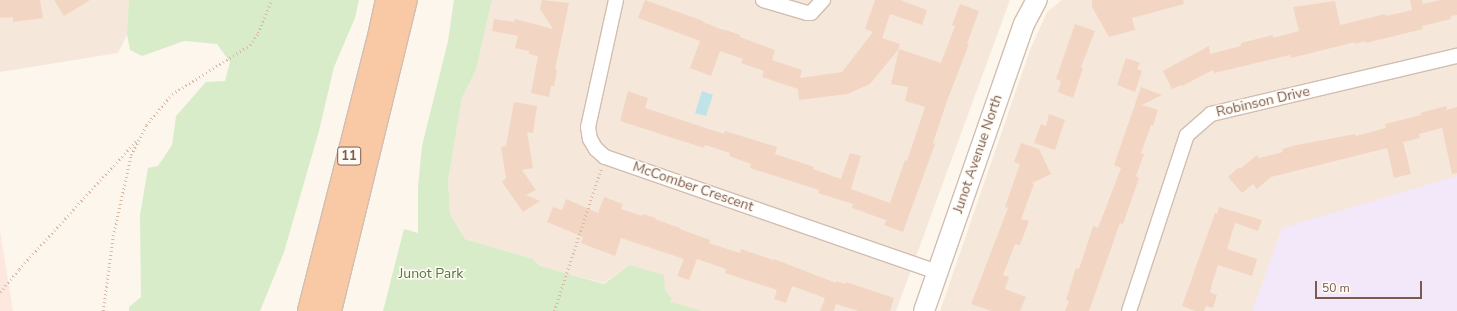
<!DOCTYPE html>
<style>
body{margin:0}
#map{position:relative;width:1457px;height:311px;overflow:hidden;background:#fdf6ec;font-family:"Nunito Sans",sans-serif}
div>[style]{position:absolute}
.residential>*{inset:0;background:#f5e8da}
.commercial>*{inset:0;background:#fde8e0}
.education>*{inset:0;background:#f3e8fa}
.green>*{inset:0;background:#d8ecc9}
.water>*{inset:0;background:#bfe3e8}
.building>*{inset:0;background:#f3d5c3}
.path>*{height:2.5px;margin-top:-1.25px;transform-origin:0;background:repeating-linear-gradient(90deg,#d9b8a5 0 1px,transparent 0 4px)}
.roads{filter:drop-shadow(1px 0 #d1beb0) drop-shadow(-1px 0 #d1beb0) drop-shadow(0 1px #d1beb0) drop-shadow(0 -1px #d1beb0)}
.minor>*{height:14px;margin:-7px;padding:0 7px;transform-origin:7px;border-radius:7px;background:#fff}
.secondary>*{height:20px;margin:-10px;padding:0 10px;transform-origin:10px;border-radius:10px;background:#fff}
.trunk>*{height:22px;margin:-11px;padding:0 11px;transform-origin:11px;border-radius:11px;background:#f9c8a4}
span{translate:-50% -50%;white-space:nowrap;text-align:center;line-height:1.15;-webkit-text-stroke:3px #fffaf3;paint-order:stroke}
.shield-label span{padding:1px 3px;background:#fffaf3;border:1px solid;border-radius:3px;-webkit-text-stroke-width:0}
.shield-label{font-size:13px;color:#7a5c4d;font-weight:700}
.street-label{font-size:14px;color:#7a5c4d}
.park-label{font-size:14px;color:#537a41}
.scale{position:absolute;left:1315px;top:281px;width:107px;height:18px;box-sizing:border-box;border:2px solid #7a5c4d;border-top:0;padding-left:5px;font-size:12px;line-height:14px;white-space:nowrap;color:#7a5c4d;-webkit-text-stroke:3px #fffaf3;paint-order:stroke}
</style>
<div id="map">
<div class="residential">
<div style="clip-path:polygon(0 0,144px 0,118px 53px,0 72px)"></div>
<div style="clip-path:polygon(492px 0,1010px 0,896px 311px,700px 311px,671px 303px,672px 298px,665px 290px,629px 265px,604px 283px,541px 267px,533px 259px,465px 239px,450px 214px,448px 181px,462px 98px,476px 70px)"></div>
<div style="clip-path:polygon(1062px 0,1457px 0,1457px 311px,940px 311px,1030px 50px,1047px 12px)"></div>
</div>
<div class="commercial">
<div style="clip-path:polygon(0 230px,13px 311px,0 311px)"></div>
</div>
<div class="education">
<div style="clip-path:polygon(1457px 176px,1457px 311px,1252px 311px,1282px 228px)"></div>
</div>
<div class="green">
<div style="clip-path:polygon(129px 0,359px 0,355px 18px,334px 67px,319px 131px,284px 252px,260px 311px,129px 311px,129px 307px,141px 297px,140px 215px,148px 168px,158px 166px,172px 145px,176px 116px,206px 82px,225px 81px,230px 62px,217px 44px,184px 41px,142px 56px,130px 50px,127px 34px)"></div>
<div style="clip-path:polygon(454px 0,492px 0,476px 70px,462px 98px,448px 181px,450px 214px,465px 239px,533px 259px,540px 266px,604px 284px,629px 265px,664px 275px,665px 290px,672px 298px,671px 302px,702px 311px,383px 311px,404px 229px,418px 233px,418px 187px,422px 146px,448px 41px)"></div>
</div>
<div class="water">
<div style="clip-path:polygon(702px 91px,713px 95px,706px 116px,695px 113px)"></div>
</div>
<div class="building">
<div style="clip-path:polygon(0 0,40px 0,43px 18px,13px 22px,13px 17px,0 18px)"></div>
<div style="clip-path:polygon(54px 0,90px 0,64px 16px)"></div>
<div style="clip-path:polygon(542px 0,569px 3px,555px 69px,557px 70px,554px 86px,551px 86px,549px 97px,531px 93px,538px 56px,529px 54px,529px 51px,515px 48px,518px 36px,492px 31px,494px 19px,514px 22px,515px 19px,553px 29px,540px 9px)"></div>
<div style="clip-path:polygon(645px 0,703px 21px,703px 22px,723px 30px,723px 29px,740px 35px,740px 37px,775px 50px,772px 60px,802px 70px,800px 78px,842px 72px,873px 32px,865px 29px,875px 0,900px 0,927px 10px,922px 25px,890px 14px,882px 38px,900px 44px,898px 50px,870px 84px,848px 94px,799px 100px,798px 89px,762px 77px,764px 71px,741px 63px,743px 59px,720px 51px,711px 76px,690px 68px,700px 41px,638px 18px)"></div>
<div style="clip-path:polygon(1092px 0,1183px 0,1184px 4px,1132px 18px,1135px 30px,1109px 37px,1092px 7px)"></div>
<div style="clip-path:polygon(1410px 0,1422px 0,1423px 4px,1440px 0,1457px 0,1457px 15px,1451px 16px,1451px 19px,1422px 26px,1423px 29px,1366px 43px,1365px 41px,1355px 44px,1355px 42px,1291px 58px,1290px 55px,1214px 73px,1213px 70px,1182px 86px,1181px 85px,1172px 89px,1163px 71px,1209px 46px,1210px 54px,1241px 46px,1241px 43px,1273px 35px,1273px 38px,1299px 31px,1293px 7px,1335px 1px,1340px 25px,1385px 14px,1386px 16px,1412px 10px)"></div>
<div style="clip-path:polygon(960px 4px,979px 11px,967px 44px,969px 44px,947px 101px,933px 143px,935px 144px,903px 232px,884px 225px,886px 220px,852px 208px,853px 204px,818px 193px,819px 190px,750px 168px,751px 164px,729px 156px,730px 153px,705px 145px,704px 148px,620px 121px,628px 91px,648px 98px,645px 108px,724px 134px,725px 131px,777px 147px,775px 154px,814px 167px,813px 169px,841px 179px,850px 153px,861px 156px,851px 189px,890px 203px,905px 160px,907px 161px,925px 107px,905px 101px,908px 87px,891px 84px,899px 49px,941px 63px,955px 26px,952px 25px)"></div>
<div style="clip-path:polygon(1075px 24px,1095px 31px,1081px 67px,1083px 68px,1073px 98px,1058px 92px,1061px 81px,1056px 79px)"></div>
<div style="clip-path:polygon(1126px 58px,1140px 63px,1137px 69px,1142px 71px,1135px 92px,1117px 85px)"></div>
<div style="clip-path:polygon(1141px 87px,1162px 95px,1142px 105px,1158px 110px,1153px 126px,1151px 125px,1141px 153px,1144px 154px,1136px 176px,1139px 178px,1123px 224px,1120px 223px,1089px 311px,1065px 311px,1069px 301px,1066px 300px,1076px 268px,1079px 269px,1093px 226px,1098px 228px,1121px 168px,1114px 165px)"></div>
<div style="clip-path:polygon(514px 102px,537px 106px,533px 133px,527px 132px,533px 168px,522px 170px,536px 190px,526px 195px,540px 201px,523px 212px,502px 182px,506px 178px,501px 147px,506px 146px)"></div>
<div style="clip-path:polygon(1446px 106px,1447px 110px,1457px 107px,1457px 173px,1452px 174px,1442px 128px,1419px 134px,1420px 138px,1403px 142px,1411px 174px,1394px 178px,1387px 148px,1271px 177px,1257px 189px,1253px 184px,1242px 193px,1228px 177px,1239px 167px,1240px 169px,1257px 155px,1259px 158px,1283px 152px,1282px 149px,1297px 145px,1355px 134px,1356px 136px,1386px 128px,1385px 124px,1421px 115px,1420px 113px)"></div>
<div style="clip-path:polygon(1049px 114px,1065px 120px,1055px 150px,1034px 143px,1041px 124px,1046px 126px)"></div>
<div style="clip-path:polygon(1021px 143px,1039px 149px,1051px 174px,1032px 183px,1034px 184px,1021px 219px,1029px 221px,1020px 245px,1015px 244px,1003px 275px,1009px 277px,1005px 289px,1026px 297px,1020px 311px,991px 311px,971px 304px,1008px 208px,1005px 207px,1020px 164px,1014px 162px)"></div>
<div style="clip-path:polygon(604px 197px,623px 204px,621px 209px,642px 216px,643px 214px,656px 218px,655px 219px,680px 228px,680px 229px,710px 240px,709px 243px,740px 253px,741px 249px,773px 260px,774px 259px,836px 283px,836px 281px,845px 284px,846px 282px,894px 298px,890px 311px,858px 311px,836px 304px,834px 311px,820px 311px,825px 298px,792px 286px,786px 303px,774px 299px,777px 290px,725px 273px,726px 269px,697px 259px,689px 280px,677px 276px,684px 259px,621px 238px,615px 256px,581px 243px,583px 237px,547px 222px,553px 207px,562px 210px,566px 199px,598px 213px)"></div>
<div style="clip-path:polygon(1219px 207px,1262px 220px,1258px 231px,1235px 223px,1227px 249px,1257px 259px,1252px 276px,1218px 265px,1211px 287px,1212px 287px,1210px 292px,1217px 295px,1213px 308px,1206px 306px,1204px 311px,1195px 311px,1182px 306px,1215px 213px,1217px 214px)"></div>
</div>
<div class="path">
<div style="left:0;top:292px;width:30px;rotate:-50deg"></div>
<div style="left:19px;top:269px;width:173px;rotate:-47.6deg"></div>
<div style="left:103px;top:311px;width:76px;rotate:-82.4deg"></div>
<div style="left:113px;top:236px;width:83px;rotate:-77.5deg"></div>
<div style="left:131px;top:155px;width:34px;rotate:-63deg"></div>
<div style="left:146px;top:125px;width:40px;rotate:-50deg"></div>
<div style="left:172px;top:94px;width:92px;rotate:-32.1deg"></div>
<div style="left:250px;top:45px;width:14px;rotate:-56deg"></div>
<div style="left:258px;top:33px;width:35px;rotate:-68deg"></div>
<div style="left:554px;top:311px;width:150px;rotate:-71.7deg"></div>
</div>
<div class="roads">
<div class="minor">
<div style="left:616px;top:0;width:130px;rotate:102.4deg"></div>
<div style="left:588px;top:127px;width:12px;rotate:81deg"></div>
<div style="left:590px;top:139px;width:12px;rotate:59deg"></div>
<div style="left:596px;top:149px;width:12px;rotate:42deg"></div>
<div style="left:605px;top:157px;width:351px;rotate:19.1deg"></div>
<div style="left:763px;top:0;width:46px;rotate:16.5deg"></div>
<div style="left:807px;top:13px;width:4px"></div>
<div style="left:811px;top:13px;width:18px;rotate:-47deg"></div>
<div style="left:1129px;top:311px;width:185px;rotate:-71.8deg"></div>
<div style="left:1187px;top:135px;width:32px;rotate:-41deg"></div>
<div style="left:1211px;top:114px;width:253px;rotate:-13.3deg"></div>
</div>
<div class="secondary">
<div style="left:924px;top:311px;width:304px;rotate:-70.8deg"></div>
<div style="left:1024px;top:24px;width:27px;rotate:-62deg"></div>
</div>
<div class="trunk">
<div style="left:309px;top:311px;width:279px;rotate:-75.7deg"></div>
<div style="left:378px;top:41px;width:42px;rotate:-77.6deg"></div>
<div style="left:330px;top:311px;width:320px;rotate:-76.3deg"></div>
</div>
</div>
<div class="shield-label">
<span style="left:349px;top:156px">11</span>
</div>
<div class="street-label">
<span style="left:1263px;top:102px;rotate:-13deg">Robinson Drive</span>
<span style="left:978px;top:154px;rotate:-71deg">Junot Avenue North</span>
<span style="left:693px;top:187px;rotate:19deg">McComber Crescent</span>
</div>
<div class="park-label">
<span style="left:431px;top:274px">Junot Park</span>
</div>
<div class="scale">50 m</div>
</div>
